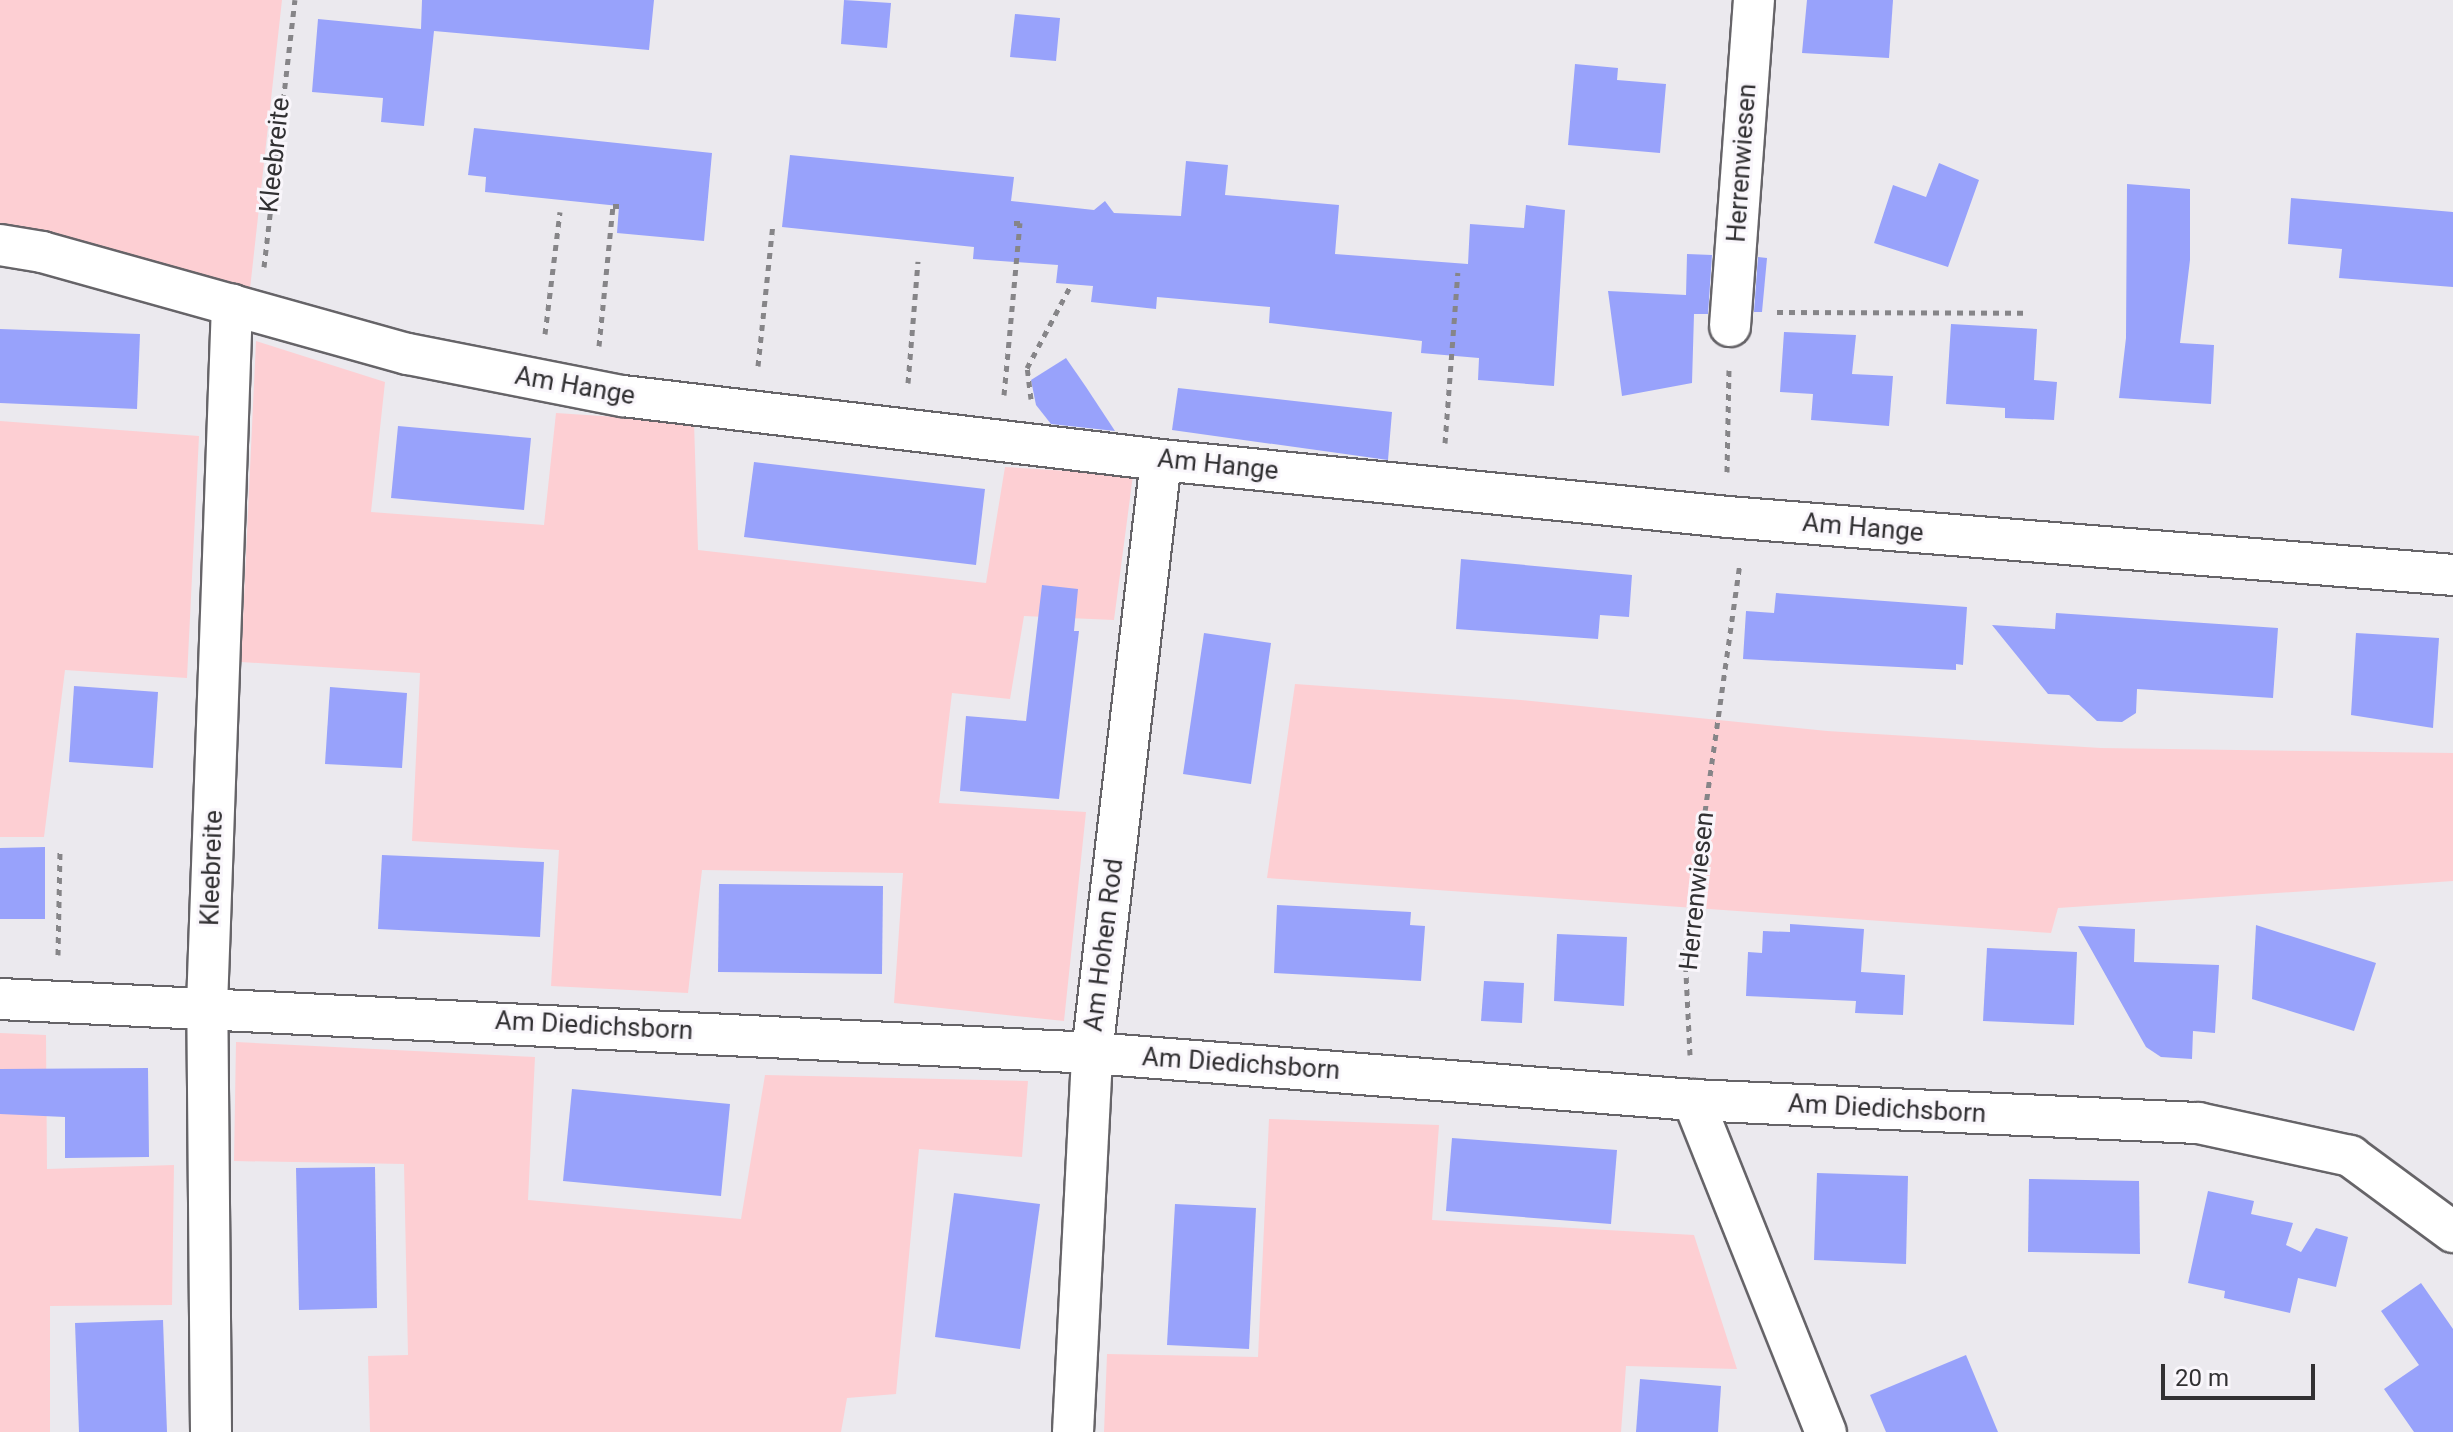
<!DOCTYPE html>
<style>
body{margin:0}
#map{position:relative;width:2453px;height:1432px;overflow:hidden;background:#ebe9ee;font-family:Roboto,sans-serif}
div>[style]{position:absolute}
.green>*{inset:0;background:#fdcfd3}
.building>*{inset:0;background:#98a2fb}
.path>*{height:5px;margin-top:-2.5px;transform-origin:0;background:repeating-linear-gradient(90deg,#868588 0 6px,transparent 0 12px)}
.roads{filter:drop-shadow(2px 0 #666468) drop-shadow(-2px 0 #666468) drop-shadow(0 2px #666468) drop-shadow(0 -2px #666468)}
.street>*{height:40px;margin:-20px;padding:0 20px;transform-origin:20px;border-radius:20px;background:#fff}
span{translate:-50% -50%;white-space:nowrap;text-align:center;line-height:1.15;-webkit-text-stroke:6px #f9f6fb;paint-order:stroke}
.street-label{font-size:26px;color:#313032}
.scale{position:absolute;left:2161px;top:1364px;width:154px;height:36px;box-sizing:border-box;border:4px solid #313032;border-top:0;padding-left:10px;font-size:24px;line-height:28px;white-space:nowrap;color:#313032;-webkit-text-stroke:6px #f9f6fb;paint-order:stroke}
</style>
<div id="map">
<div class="green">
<div style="clip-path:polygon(0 0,282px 0,249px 298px,0 235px)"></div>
<div style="clip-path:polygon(256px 341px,385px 382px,371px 512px,544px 525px,556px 413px,694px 422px,698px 550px,986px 583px,1005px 467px,1133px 475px,1114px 620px,1024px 616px,1010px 699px,952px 693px,939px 803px,1086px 812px,1064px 1021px,894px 1003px,903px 873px,702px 870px,688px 993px,551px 986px,559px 850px,412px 841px,420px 673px,241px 662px)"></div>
<div style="clip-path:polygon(0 421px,199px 436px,187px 678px,65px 670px,44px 837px,0 837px)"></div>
<div style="clip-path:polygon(1295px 684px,1521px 700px,1827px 731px,2101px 748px,2453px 753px,2453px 881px,2058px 908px,2051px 933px,1267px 878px)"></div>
<div style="clip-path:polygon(0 1033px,46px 1035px,47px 1169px,174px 1165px,172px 1305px,50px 1306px,50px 1432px,0 1432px)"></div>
<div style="clip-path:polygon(236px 1042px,535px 1057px,528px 1200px,741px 1219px,765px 1075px,1028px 1081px,1022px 1157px,919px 1149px,896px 1394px,847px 1398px,841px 1432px,370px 1432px,368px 1356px,408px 1355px,404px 1164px,234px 1161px)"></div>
<div style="clip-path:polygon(1269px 1119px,1439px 1125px,1432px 1220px,1694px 1235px,1737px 1369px,1626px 1366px,1621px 1432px,1104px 1432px,1107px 1354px,1258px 1357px)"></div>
</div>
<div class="building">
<div style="clip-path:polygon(422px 0,654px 0,649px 50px,434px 31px,424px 126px,381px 122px,383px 98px,312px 92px,318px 19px,421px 29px)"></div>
<div style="clip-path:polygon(844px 0,891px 3px,887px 48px,841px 44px)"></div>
<div style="clip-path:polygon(1807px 0,1893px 0,1889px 58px,1802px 53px)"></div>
<div style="clip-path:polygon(1015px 14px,1060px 18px,1056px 61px,1010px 57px)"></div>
<div style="clip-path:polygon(1575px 64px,1618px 68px,1617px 80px,1666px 84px,1660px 153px,1568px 145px)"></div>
<div style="clip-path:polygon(474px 128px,712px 153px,704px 241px,617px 233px,619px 206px,485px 192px,486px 177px,468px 175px)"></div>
<div style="clip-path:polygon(790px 155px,1014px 177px,1011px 201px,1094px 210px,1105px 201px,1114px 213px,1181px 216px,1186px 161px,1228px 165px,1225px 195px,1339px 205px,1335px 254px,1468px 264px,1470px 224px,1524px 228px,1526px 205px,1565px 210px,1554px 386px,1478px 380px,1479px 358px,1421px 353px,1422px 341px,1269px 323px,1270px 307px,1157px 297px,1156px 309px,1091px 302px,1093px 286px,1056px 283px,1058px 265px,973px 259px,974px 247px,782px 227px)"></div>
<div style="clip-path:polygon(1939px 163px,1979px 180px,1948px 267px,1874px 243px,1893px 185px,1926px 197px)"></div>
<div style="clip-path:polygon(2127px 184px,2190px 189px,2190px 260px,2180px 343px,2214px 345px,2211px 404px,2119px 398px,2126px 338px)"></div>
<div style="clip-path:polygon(2291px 198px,2453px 212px,2453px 287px,2339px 278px,2342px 249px,2288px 244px)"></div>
<div style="clip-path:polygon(1687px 254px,1712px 255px,1708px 314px,1694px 314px,1692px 383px,1622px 396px,1608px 291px,1686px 295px)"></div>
<div style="clip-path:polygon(1758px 257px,1767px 258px,1762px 312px,1754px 312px)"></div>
<div style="clip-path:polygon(1951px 324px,2037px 329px,2034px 380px,2057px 382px,2054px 420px,2005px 418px,2005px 408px,1946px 404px)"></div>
<div style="clip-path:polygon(0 329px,140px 334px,137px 409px,0 403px)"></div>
<div style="clip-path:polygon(1784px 332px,1856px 335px,1852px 374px,1893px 376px,1889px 426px,1811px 420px,1813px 394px,1780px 392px)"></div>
<div style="clip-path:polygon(1066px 358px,1086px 387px,1115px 431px,1051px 424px,1036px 405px,1031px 380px)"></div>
<div style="clip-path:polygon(1178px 388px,1392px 412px,1388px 460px,1172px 430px)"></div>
<div style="clip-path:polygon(398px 426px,531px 438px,524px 510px,391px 498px)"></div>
<div style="clip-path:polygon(754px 462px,985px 489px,976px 565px,744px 537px)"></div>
<div style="clip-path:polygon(1461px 559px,1632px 575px,1629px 617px,1600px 615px,1598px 639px,1456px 629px)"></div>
<div style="clip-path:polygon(1042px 585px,1078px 589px,1074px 631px,1079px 631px,1059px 799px,960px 791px,966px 716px,1026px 721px)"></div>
<div style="clip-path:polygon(1776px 593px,1967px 607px,1963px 665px,1956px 664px,1956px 670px,1743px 659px,1746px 611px,1774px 613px)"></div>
<div style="clip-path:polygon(2056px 613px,2278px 628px,2273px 698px,2137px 689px,2136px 713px,2122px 722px,2097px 721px,2069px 695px,2048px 694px,1992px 625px,2055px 629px)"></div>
<div style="clip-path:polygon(1204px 633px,1271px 643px,1251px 784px,1183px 774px)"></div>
<div style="clip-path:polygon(2356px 633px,2439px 638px,2433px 728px,2351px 715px)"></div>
<div style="clip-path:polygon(74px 686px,158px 692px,153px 768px,69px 762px)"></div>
<div style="clip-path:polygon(330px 687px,407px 693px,402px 768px,325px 764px)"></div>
<div style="clip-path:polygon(45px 847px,45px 919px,0 919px,0 848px)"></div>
<div style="clip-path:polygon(382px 855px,544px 862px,540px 937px,378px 929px)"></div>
<div style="clip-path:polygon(719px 884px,883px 886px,882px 974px,718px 972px)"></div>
<div style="clip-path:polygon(1277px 905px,1411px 912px,1410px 925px,1425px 926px,1421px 981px,1274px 973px)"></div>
<div style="clip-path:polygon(1790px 924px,1864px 929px,1861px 972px,1905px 975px,1903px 1015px,1855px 1013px,1856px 1001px,1746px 996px,1748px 952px,1762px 953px,1763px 931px,1790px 932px)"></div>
<div style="clip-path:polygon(2256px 925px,2376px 963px,2354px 1031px,2252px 999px)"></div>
<div style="clip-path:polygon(2078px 926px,2135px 929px,2134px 962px,2219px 965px,2215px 1033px,2193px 1031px,2192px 1059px,2161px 1057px,2146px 1047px)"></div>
<div style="clip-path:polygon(1557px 934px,1627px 937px,1624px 1006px,1554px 1001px)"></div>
<div style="clip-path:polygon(1987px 948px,2077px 952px,2074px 1025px,1983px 1021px)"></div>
<div style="clip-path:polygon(1484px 981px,1524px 983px,1522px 1023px,1481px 1021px)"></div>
<div style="clip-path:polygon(148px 1068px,149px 1157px,65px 1158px,65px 1117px,0 1114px,0 1069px)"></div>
<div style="clip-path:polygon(572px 1089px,730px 1104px,721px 1196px,563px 1181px)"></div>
<div style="clip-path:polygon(1452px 1138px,1617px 1150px,1611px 1224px,1446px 1211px)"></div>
<div style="clip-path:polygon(375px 1167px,377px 1308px,299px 1310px,296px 1168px)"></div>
<div style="clip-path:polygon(1817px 1173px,1908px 1176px,1906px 1264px,1814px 1260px)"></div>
<div style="clip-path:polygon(2029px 1179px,2139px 1181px,2140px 1254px,2028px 1252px)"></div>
<div style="clip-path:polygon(2208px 1191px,2254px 1201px,2251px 1214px,2293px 1223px,2286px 1245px,2301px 1252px,2316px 1228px,2348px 1237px,2336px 1287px,2298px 1278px,2290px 1313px,2224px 1298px,2225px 1291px,2188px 1283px)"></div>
<div style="clip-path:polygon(954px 1193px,1040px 1204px,1020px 1349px,935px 1337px)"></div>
<div style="clip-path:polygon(1175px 1204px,1256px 1208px,1249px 1349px,1167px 1345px)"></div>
<div style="clip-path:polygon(2421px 1283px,2453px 1329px,2453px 1432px,2414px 1432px,2384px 1389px,2419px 1365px,2381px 1311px)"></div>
<div style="clip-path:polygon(163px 1320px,167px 1432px,79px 1432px,75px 1323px)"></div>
<div style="clip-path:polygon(1966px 1355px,1998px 1432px,1886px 1432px,1870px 1395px)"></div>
<div style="clip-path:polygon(1640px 1379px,1721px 1386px,1718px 1432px,1636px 1432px)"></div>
</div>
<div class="path">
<div style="left:264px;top:267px;width:269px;rotate:-83.4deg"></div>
<div style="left:1777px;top:312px;width:247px;rotate:0.2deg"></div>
<div style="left:545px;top:334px;width:123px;rotate:-83deg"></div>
<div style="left:599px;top:346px;width:141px;rotate:-84.3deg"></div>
<div style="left:613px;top:206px;width:6px"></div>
<div style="left:758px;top:366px;width:143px;rotate:-84deg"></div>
<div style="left:908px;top:383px;width:122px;rotate:-85.3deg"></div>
<div style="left:1004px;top:395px;width:173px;rotate:-84.7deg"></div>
<div style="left:1020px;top:223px;width:11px;rotate:180deg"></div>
<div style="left:1031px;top:399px;width:31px;rotate:-97deg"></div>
<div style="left:1027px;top:368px;width:94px;rotate:-62.1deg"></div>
<div style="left:1445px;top:443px;width:171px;rotate:-85.7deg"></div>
<div style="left:1727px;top:472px;width:102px;rotate:-88.9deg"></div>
<div style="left:58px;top:955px;width:103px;rotate:-88.9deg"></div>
<div style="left:1690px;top:1055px;width:101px;rotate:-92.8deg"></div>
<div style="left:1685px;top:954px;width:393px;rotate:-82deg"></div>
</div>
<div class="roads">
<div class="street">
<div style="left:0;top:245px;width:43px;rotate:9.5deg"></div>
<div style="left:42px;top:252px;width:380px;rotate:15.6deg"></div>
<div style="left:408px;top:354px;width:219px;rotate:11.1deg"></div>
<div style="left:623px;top:396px;width:542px;rotate:6.78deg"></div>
<div style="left:1161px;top:460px;width:570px;rotate:5.74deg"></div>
<div style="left:1728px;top:517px;width:727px;rotate:4.57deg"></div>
<div style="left:1730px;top:326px;width:327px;rotate:-85.8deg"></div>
<div style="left:0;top:999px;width:1093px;rotate:2.83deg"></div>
<div style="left:1092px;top:1053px;width:603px;rotate:4.47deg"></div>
<div style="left:1693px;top:1100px;width:506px;rotate:2.61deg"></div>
<div style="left:2198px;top:1123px;width:156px;rotate:12.2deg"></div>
<div style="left:2350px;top:1156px;width:128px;rotate:36.4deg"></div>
<div style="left:1693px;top:1100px;width:358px;rotate:68.2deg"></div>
<div style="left:211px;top:1432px;width:426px;rotate:-90.5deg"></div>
<div style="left:207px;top:1006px;width:702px;rotate:-87.96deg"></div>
<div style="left:1073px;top:1432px;width:379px;rotate:-87.1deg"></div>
<div style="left:1092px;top:1053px;width:597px;rotate:-83.36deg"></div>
</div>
</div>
<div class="street-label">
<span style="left:275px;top:155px;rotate:-84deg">Kleebreite</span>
<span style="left:1742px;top:163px;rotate:-86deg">Herrenwiesen</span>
<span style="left:575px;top:386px;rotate:10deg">Am Hange</span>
<span style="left:1218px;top:465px;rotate:6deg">Am Hange</span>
<span style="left:1863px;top:528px;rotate:5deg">Am Hange</span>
<span style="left:212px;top:868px;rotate:-88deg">Kleebreite</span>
<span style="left:1697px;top:891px;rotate:-84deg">Herrenwiesen</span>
<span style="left:1104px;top:945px;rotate:-83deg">Am Hohen Rod</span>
<span style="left:594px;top:1026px;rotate:3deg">Am Diedichsborn</span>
<span style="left:1241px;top:1064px;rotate:4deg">Am Diedichsborn</span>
<span style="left:1887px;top:1109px;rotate:3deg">Am Diedichsborn</span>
</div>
<div class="scale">20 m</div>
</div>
